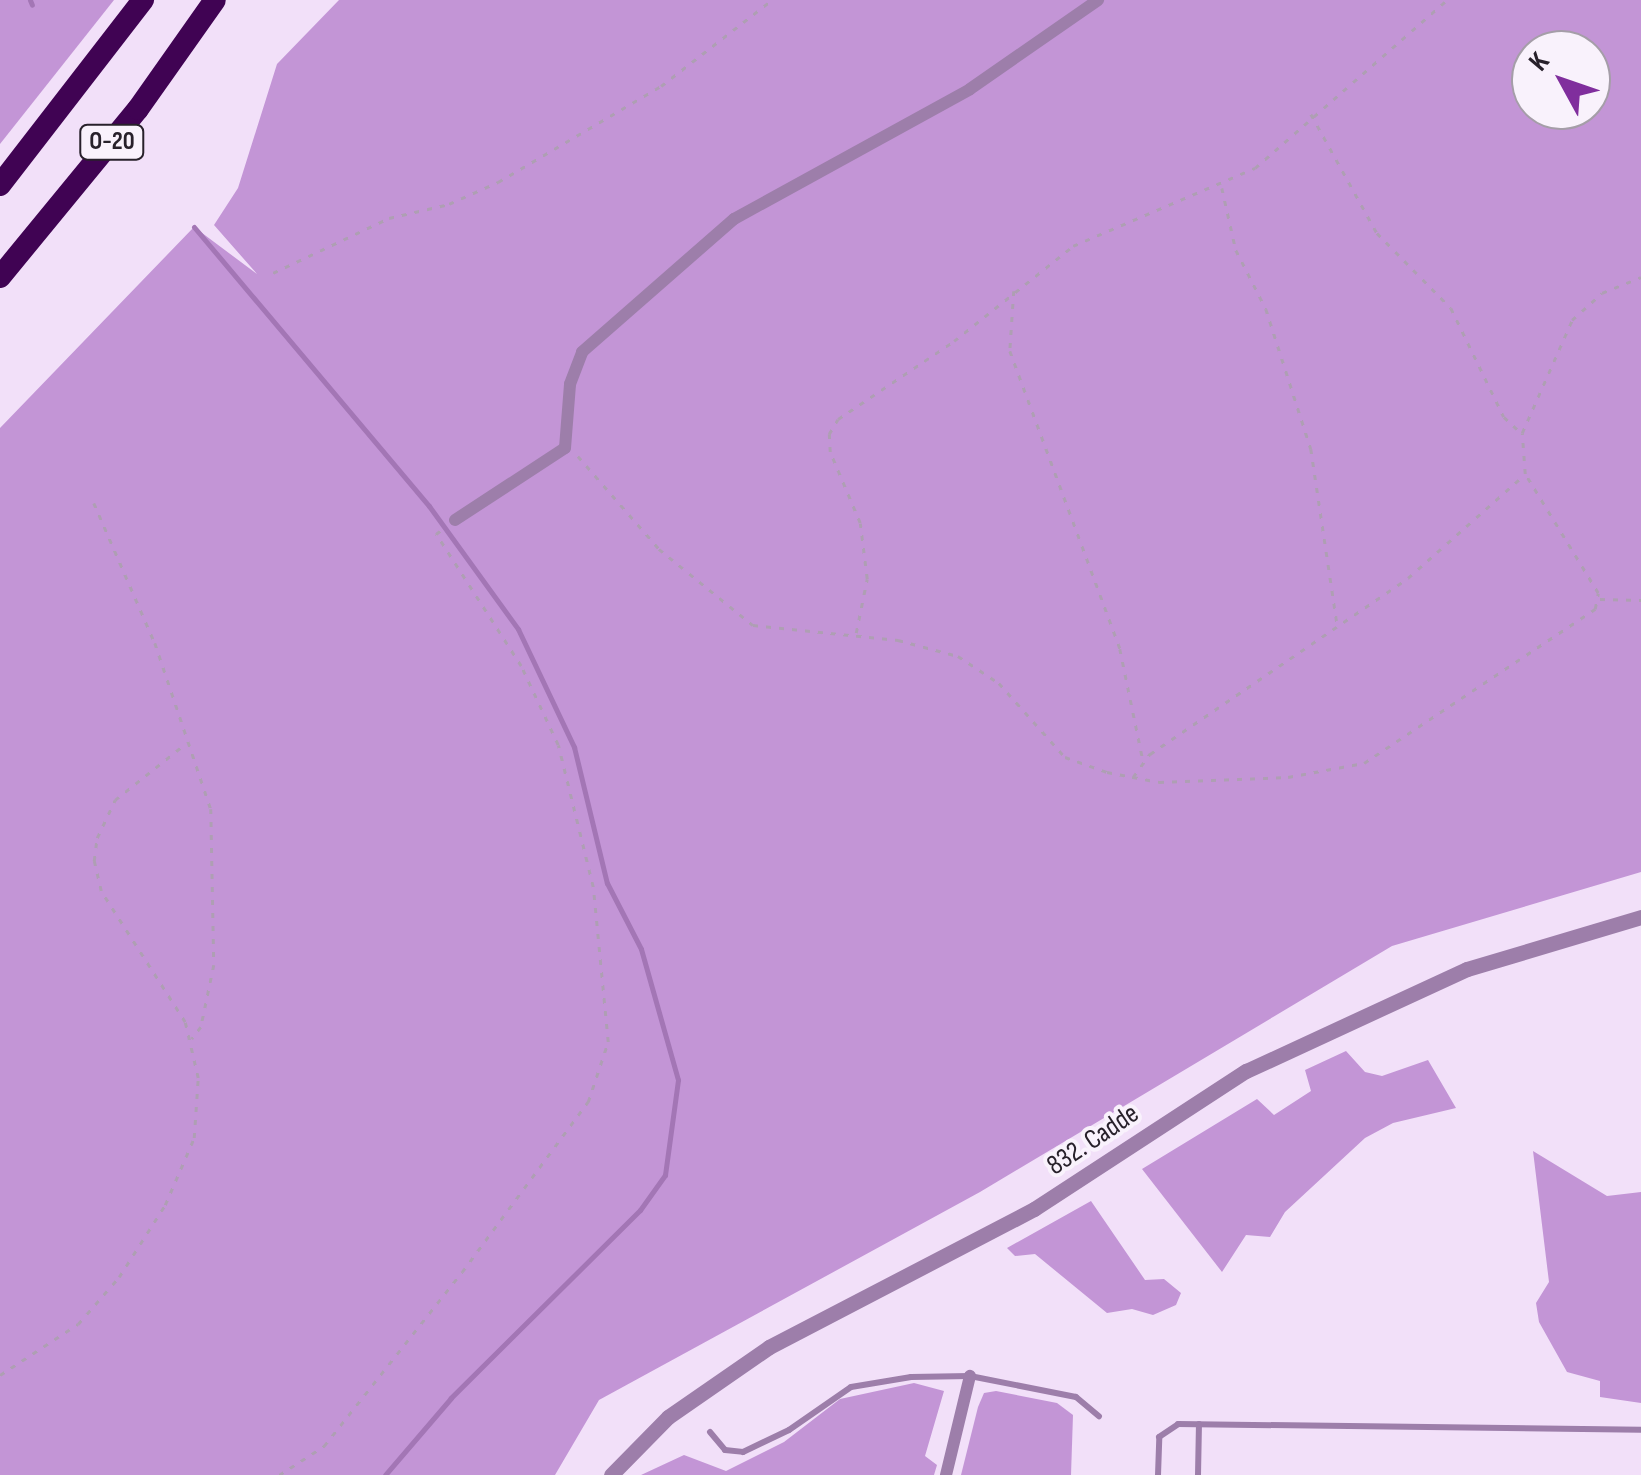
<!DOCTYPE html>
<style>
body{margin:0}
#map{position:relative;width:1641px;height:1475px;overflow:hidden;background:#f2e0f9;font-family:"Sofia Sans Condensed",sans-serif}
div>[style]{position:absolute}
.forest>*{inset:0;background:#c395d6}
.stream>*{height:5px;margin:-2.5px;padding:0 2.5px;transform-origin:2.5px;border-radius:2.5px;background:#a376b5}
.path>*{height:2.5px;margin-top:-1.25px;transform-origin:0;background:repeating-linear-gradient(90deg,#ae9fb3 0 5px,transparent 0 13px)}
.service>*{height:6px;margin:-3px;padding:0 3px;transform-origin:3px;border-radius:3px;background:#9d7eaa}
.minor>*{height:12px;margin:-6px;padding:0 6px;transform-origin:6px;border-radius:6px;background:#9d7eaa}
.tertiary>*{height:15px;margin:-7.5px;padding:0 7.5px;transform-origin:7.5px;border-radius:7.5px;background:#9d7eaa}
.motorway>*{height:22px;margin:-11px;padding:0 11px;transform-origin:11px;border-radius:11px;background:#400353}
span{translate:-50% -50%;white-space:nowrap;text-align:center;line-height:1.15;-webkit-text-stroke:8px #f9f2fc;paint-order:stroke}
.shield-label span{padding:2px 8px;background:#f9f2fc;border:2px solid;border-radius:8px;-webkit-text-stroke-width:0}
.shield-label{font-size:25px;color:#28212b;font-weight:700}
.street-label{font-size:28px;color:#28212b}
.north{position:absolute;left:1511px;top:30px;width:100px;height:100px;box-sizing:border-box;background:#f9f2fc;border:2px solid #a59ea8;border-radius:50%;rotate:310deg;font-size:28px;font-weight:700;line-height:40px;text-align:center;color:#28212b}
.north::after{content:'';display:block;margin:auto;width:35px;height:45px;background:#802e9d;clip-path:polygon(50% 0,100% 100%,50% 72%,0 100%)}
</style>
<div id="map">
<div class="forest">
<div style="clip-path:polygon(0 0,114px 0,0 144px)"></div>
<div style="clip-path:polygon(evenodd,339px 0,1641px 0,1641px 872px,1392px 946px,980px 1192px,599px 1400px,555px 1475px,0 1475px,0 428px,194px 227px,257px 274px,214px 225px,238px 188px,277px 64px,339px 0,1531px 50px,1591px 50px,1591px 110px,1531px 110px,1531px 50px)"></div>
<div style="clip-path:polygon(1346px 1051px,1365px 1072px,1382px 1076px,1428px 1060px,1456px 1108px,1393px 1123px,1365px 1138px,1285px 1212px,1270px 1237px,1246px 1235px,1222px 1272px,1142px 1169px,1257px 1099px,1274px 1115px,1311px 1091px,1305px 1070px)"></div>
<div style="clip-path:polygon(1533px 1151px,1607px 1196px,1641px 1192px,1641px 1403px,1600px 1397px,1600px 1381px,1567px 1372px,1539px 1322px,1536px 1303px,1549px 1282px)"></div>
<div style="clip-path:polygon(1091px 1201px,1145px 1280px,1164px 1279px,1181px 1293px,1176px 1305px,1153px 1315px,1132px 1309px,1107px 1313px,1035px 1254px,1015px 1256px,1007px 1248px)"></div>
<div style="clip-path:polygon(914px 1383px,944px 1391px,925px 1456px,937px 1465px,934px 1475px,641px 1475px,684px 1455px,726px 1471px,784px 1442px,840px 1399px)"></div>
<div style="clip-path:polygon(996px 1391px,1057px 1403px,1073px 1415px,1071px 1475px,961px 1475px,978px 1407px,984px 1393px)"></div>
</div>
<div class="stream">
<div style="left:30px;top:0;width:5px;rotate:68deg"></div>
<div style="left:194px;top:227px;width:365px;rotate:49.9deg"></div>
<div style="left:429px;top:506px;width:152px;rotate:54.1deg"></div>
<div style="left:518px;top:629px;width:131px;rotate:64.6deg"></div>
<div style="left:574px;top:747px;width:140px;rotate:76.4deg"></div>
<div style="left:607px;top:883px;width:74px;rotate:62.7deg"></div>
<div style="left:641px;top:949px;width:136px;rotate:74.2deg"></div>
<div style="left:678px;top:1080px;width:96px;rotate:97.8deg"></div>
<div style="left:665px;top:1175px;width:43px;rotate:125.5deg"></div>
<div style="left:640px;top:1210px;width:267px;rotate:135.2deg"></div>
<div style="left:451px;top:1398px;width:101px;rotate:130.6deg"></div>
</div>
<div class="path">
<div style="left:1311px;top:114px;width:136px;rotate:61deg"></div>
<div style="left:1377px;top:233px;width:105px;rotate:45.4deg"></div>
<div style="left:1451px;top:308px;width:121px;rotate:64.1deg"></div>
<div style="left:1504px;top:417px;width:22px;rotate:43deg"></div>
<div style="left:1222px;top:188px;width:64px;rotate:77.3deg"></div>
<div style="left:1236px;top:250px;width:66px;rotate:63deg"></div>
<div style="left:1266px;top:309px;width:147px;rotate:72.2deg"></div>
<div style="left:1311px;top:449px;width:175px;rotate:81.5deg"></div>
<div style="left:273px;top:273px;width:128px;rotate:-25.4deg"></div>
<div style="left:389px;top:218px;width:62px;rotate:-13.1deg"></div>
<div style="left:449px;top:204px;width:54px;rotate:-24.2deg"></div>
<div style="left:498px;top:182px;width:189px;rotate:-30.5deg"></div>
<div style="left:661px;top:86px;width:140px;rotate:-37.8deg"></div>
<div style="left:1014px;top:291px;width:60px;rotate:93.8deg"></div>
<div style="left:1010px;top:351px;width:318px;rotate:69.7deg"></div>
<div style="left:1120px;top:649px;width:113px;rotate:78.3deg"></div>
<div style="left:578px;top:456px;width:123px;rotate:48.9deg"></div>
<div style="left:659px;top:549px;width:121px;rotate:39deg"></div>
<div style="left:753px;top:625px;width:146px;rotate:5.9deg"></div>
<div style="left:898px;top:640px;width:62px;rotate:14.9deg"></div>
<div style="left:958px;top:656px;width:49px;rotate:33.4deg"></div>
<div style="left:999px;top:683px;width:99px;rotate:48.3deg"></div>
<div style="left:1065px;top:757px;width:45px;rotate:19.7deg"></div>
<div style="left:1107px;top:772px;width:53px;rotate:10.9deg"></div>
<div style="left:1159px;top:782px;width:129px;rotate:-2.2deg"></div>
<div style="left:1288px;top:777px;width:77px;rotate:-10.4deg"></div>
<div style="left:1364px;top:763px;width:278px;rotate:-33.7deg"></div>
<div style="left:1595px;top:609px;width:16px;rotate:-79deg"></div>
<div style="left:1598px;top:593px;width:140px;rotate:-121.5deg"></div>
<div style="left:1525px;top:474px;width:41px;rotate:-94.2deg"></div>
<div style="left:1522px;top:433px;width:124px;rotate:-66.1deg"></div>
<div style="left:1572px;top:320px;width:40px;rotate:-42deg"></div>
<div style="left:1602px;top:293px;width:42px;rotate:-22.3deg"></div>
<div style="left:94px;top:503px;width:153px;rotate:66.5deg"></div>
<div style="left:155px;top:643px;width:175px;rotate:71.4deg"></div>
<div style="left:211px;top:809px;width:156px;rotate:88.9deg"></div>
<div style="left:214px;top:965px;width:63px;rotate:101.8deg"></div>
<div style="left:201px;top:1027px;width:15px;rotate:127deg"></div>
<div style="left:1600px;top:599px;width:41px;rotate:1.4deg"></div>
<div style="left:856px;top:633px;width:55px;rotate:-78.5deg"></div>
<div style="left:867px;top:579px;width:56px;rotate:-97.1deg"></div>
<div style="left:860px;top:523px;width:77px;rotate:-112.9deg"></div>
<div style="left:830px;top:452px;width:18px;rotate:-93deg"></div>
<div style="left:829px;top:434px;width:17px;rotate:-59deg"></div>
<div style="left:838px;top:419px;width:140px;rotate:-33.9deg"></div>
<div style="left:954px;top:341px;width:152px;rotate:-38.6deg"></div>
<div style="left:1073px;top:246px;width:198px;rotate:-23.2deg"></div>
<div style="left:1255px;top:168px;width:255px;rotate:-41.2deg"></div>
<div style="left:1133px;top:777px;width:29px;rotate:-54deg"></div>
<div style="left:1150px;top:754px;width:312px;rotate:-34.3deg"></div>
<div style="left:1408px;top:578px;width:155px;rotate:-41.6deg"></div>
<div style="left:0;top:1375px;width:93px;rotate:-33.2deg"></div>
<div style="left:78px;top:1324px;width:62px;rotate:-48.9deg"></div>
<div style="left:119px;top:1277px;width:85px;rotate:-57.4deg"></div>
<div style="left:165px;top:1205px;width:73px;rotate:-66.6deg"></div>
<div style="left:194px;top:1138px;width:60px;rotate:-86.2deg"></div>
<div style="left:198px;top:1078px;width:57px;rotate:-103.1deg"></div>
<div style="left:185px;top:1022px;width:156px;rotate:-122.7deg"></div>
<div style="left:101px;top:891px;width:31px;rotate:-103deg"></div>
<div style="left:94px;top:861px;width:23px;rotate:-83deg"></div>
<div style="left:97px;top:838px;width:42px;rotate:-64.7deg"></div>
<div style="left:115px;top:800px;width:88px;rotate:-38.6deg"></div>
<div style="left:279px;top:1475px;width:54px;rotate:-32.8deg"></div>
<div style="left:324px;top:1446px;width:222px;rotate:-51.6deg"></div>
<div style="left:462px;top:1272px;width:212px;rotate:-53.5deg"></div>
<div style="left:588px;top:1102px;width:63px;rotate:-71.6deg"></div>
<div style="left:608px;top:1042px;width:156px;rotate:-95.5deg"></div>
<div style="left:593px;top:887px;width:146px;rotate:-103.8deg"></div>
<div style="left:558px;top:745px;width:87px;rotate:-115.1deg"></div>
<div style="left:521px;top:666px;width:157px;rotate:-122.8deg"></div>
<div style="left:436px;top:534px;width:11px;rotate:-38deg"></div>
</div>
<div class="service">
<div style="left:710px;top:1432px;width:23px;rotate:50deg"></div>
<div style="left:725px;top:1450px;width:18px;rotate:6deg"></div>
<div style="left:743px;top:1452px;width:51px;rotate:-25.6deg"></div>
<div style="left:789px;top:1430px;width:75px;rotate:-34.7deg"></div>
<div style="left:851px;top:1387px;width:61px;rotate:-9.5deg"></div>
<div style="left:911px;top:1377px;width:59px;rotate:-1deg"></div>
<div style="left:970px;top:1376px;width:108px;rotate:11.2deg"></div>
<div style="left:1076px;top:1397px;width:30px;rotate:40deg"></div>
<div style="left:1158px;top:1475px;width:38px;rotate:-88deg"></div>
<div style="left:1159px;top:1437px;width:23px;rotate:-34deg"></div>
<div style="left:1178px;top:1424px;width:463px;rotate:0.7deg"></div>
<div style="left:1198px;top:1475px;width:51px;rotate:-88.9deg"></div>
</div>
<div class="minor">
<div style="left:455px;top:520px;width:131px;rotate:-33.2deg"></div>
<div style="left:565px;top:448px;width:64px;rotate:-85.5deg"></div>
<div style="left:570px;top:384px;width:34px;rotate:-69deg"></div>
<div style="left:582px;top:352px;width:202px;rotate:-41.2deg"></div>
<div style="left:734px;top:219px;width:269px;rotate:-28.8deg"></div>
<div style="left:970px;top:89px;width:156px;rotate:-34.8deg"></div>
<div style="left:946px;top:1475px;width:102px;rotate:-76.4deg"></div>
</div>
<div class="tertiary">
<div style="left:611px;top:1475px;width:81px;rotate:-45.5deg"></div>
<div style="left:668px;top:1417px;width:123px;rotate:-34.7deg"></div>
<div style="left:769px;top:1347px;width:299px;rotate:-27.5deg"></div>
<div style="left:1034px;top:1209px;width:253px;rotate:-33.1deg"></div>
<div style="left:1246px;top:1071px;width:243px;rotate:-24.8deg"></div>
<div style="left:1467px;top:969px;width:182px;rotate:-16.6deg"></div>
</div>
<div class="motorway">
<div style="left:0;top:185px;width:234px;rotate:-52.3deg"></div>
<div style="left:0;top:277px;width:217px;rotate:-50.6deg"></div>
<div style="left:138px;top:109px;width:133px;rotate:-54.8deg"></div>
</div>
<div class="shield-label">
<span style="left:112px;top:142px">O-20</span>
</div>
<div class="street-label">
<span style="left:1093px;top:1140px;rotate:-34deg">832. Cadde</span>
</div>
<div class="north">K</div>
</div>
